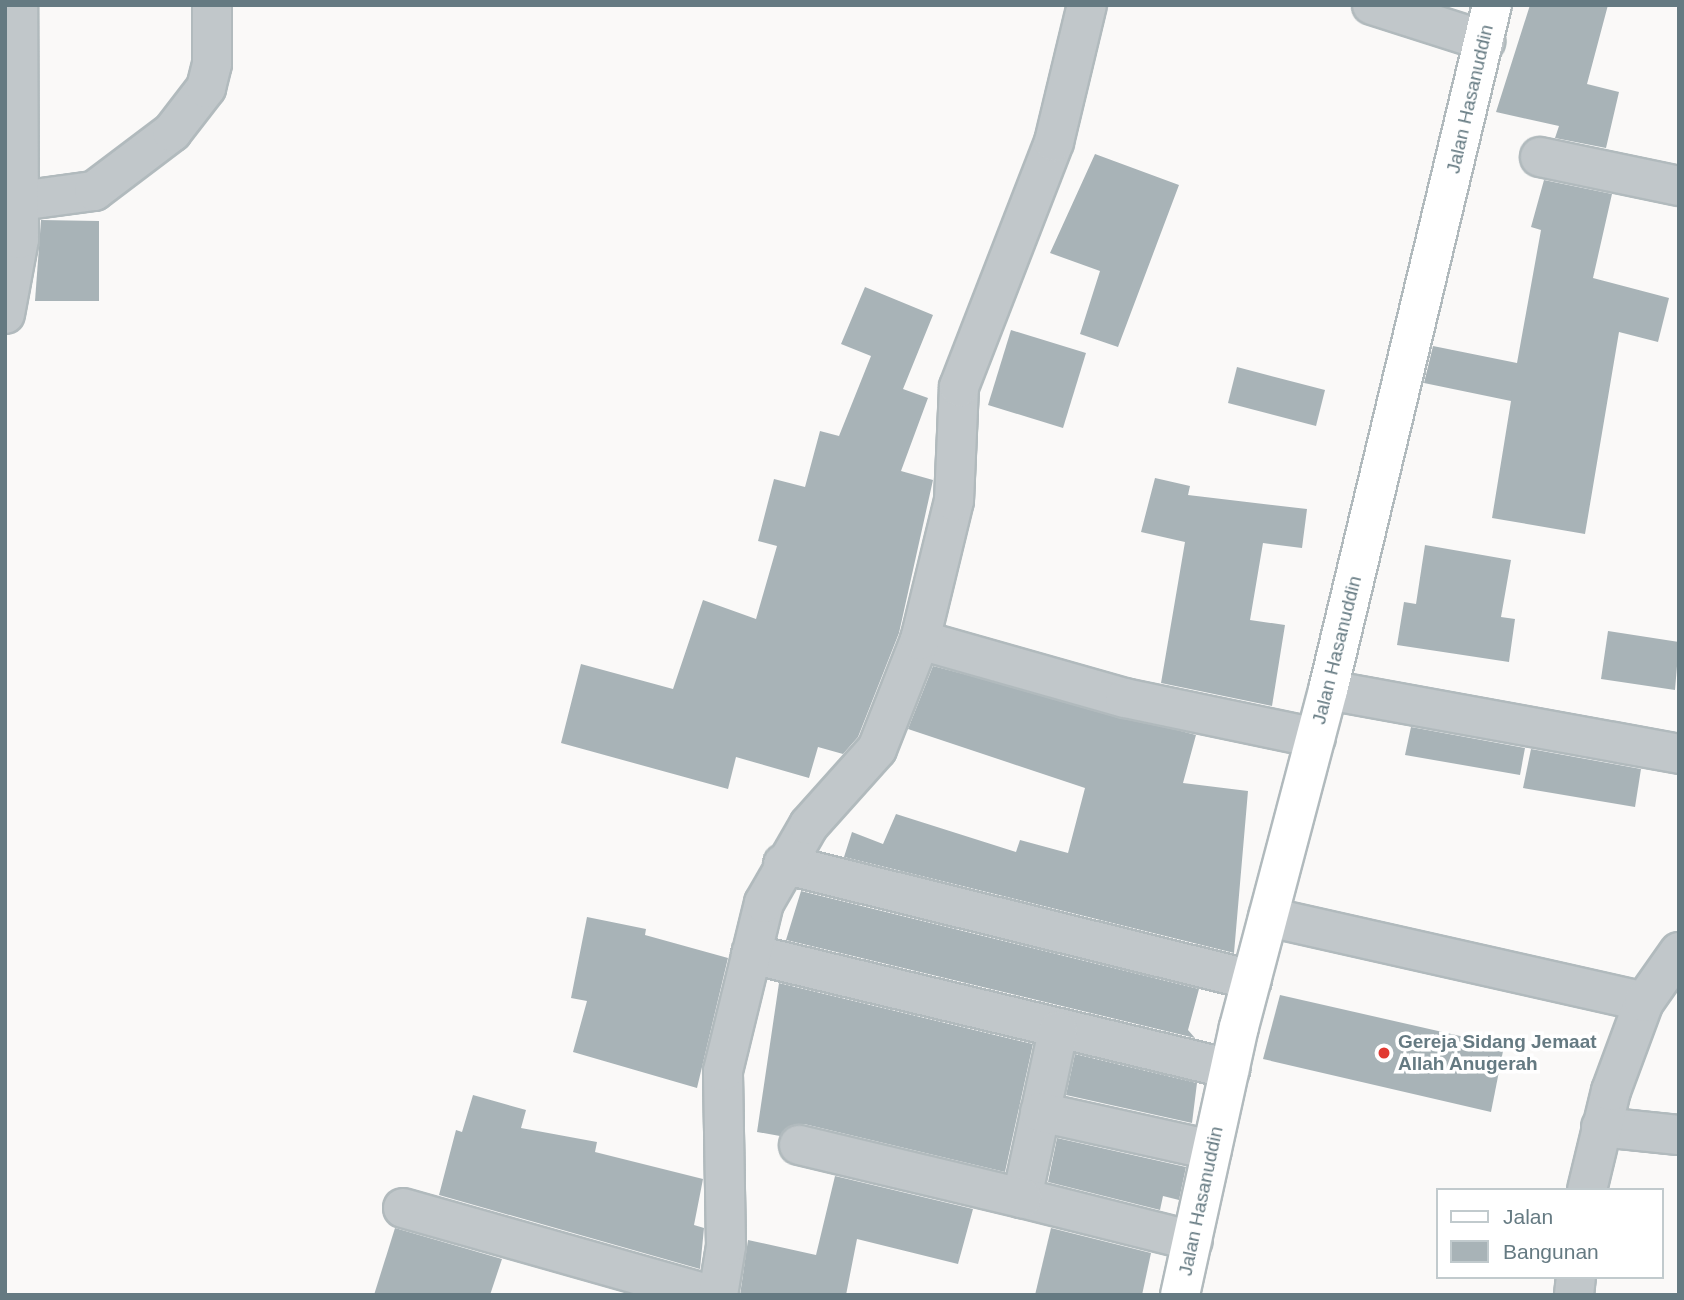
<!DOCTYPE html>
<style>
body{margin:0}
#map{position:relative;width:1684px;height:1300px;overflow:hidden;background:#faf9f8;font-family:Arial,sans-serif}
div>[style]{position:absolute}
.building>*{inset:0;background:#a8b3b7}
.roads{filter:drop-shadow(2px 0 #b1babd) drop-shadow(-2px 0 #b1babd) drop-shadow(0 2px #b1babd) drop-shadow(0 -2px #b1babd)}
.street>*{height:38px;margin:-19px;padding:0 19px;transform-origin:19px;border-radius:19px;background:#c1c7ca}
.secondary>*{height:38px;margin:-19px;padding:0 19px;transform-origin:19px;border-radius:19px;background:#fff}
.dots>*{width:19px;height:19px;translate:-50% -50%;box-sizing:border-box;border:4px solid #fff;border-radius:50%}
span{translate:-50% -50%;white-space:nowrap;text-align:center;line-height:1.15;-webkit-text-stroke:7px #fff;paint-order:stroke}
.street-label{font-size:19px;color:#657a82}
.poi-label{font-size:19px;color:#657a82;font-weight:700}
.left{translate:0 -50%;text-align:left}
.frame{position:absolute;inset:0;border:7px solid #657a82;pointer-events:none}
.legend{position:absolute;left:1436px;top:1188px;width:228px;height:91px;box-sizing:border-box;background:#fff;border:2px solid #c1cacd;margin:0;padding:9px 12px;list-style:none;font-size:21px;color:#657a82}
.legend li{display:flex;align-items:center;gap:14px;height:35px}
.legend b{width:35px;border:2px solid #c1cacd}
</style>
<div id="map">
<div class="building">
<div style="clip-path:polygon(1530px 5px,1608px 5px,1587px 84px,1619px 92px,1606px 148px,1555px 138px,1559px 126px,1496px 112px)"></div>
<div style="clip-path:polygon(1095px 154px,1179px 185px,1118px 347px,1080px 334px,1100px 271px,1050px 253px)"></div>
<div style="clip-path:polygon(1544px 180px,1612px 194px,1593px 278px,1669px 298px,1658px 342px,1619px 332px,1585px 534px,1492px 518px,1511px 401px,1424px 383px,1433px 346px,1517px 363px,1541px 230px,1531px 227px)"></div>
<div style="clip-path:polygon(41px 220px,99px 221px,99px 301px,35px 301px)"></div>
<div style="clip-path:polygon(865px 287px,933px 315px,903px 389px,928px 398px,901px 471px,933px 480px,899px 633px,858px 737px,843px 754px,818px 747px,809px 778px,736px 757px,728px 789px,561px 743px,581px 664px,673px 689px,703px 600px,756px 619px,777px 546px,758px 541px,774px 479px,805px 487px,820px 431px,839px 436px,871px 356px,841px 344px)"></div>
<div style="clip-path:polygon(1011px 330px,1086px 353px,1063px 428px,988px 405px)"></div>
<div style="clip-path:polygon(1237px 367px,1325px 390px,1316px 426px,1228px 403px)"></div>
<div style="clip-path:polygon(1155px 478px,1190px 486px,1188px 495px,1307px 509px,1302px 548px,1263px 543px,1250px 620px,1285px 625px,1272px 706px,1161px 683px,1185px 542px,1141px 532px)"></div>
<div style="clip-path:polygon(1425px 545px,1511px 560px,1501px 617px,1515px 619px,1509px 662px,1397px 645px,1404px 602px,1416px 604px)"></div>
<div style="clip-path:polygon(1608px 631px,1679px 642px,1675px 690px,1601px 679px)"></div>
<div style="clip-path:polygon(933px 666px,1196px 735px,1183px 783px,1248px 791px,1234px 953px,844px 857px,852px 832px,883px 844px,896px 814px,1016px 852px,1020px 840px,1068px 853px,1085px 788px,908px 729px)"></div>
<div style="clip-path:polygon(1411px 727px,1525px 748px,1520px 775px,1405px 755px)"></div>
<div style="clip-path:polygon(1531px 749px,1641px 769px,1635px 807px,1523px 788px)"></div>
<div style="clip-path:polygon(801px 891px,1199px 989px,1188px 1030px,1195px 1038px,786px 940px)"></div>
<div style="clip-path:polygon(587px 917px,646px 929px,645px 935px,728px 958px,697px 1088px,573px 1052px,587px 1001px,571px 998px)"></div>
<div style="clip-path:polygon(779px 983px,1033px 1044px,1005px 1172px,804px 1124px,780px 1136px,757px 1132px)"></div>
<div style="clip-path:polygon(1280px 995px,1504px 1046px,1491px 1112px,1263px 1059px)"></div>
<div style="clip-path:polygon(1075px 1054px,1197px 1083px,1192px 1123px,1066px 1095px)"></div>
<div style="clip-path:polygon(473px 1095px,526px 1110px,521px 1128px,597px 1142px,595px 1152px,703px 1179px,694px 1225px,704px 1228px,700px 1269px,439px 1195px,456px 1130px,462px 1132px)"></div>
<div style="clip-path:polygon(1057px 1138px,1186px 1167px,1179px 1200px,1163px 1196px,1160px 1210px,1048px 1182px)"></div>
<div style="clip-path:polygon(835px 1176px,973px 1209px,958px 1264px,857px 1239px,846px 1295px,740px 1295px,748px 1240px,816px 1255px)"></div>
<div style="clip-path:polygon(395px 1228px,502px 1259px,490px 1295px,374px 1295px)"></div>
<div style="clip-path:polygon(1051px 1228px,1151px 1253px,1142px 1295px,1035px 1295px)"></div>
</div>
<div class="roads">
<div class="street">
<div style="left:1372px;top:5px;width:119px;rotate:17.7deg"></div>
<div style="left:1540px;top:157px;width:142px;rotate:11.8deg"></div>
<div style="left:5px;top:203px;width:90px;rotate:-7.7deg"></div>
<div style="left:94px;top:191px;width:98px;rotate:-37.1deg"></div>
<div style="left:172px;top:132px;width:56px;rotate:-52.3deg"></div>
<div style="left:206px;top:88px;width:25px;rotate:-76deg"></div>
<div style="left:212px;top:64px;width:59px;rotate:-90deg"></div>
<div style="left:5px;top:314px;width:76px;rotate:-79.4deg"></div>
<div style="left:19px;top:239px;width:234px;rotate:-90.2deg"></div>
<div style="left:920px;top:640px;width:213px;rotate:15.8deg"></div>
<div style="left:1125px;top:698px;width:195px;rotate:11.8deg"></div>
<div style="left:1328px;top:690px;width:357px;rotate:10.3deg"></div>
<div style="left:783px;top:864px;width:483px;rotate:13.9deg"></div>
<div style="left:1268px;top:917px;width:385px;rotate:12.7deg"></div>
<div style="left:751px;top:954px;width:493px;rotate:13.5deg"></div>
<div style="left:1058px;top:1031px;width:171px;rotate:102.2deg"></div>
<div style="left:1022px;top:1198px;width:176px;rotate:14.1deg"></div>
<div style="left:1040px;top:1112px;width:176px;rotate:12.5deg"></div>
<div style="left:1601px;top:1127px;width:78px;rotate:5.9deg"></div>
<div style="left:799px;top:1145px;width:229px;rotate:13.4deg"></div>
<div style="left:1587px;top:1190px;width:102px;rotate:-76.4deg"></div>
<div style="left:1611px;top:1091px;width:95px;rotate:-69.7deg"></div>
<div style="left:1644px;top:1002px;width:61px;rotate:-55deg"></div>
<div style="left:403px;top:1208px;width:320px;rotate:15.8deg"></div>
<div style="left:718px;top:1295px;width:50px;rotate:-80.7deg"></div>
<div style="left:726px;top:1246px;width:175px;rotate:-91deg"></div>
<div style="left:723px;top:1071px;width:173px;rotate:-76.3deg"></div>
<div style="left:764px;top:903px;width:90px;rotate:-60deg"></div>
<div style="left:809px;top:825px;width:102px;rotate:-48.2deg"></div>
<div style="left:877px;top:749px;width:117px;rotate:-68.5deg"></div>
<div style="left:920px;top:640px;width:143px;rotate:-76.3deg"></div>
<div style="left:954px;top:501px;width:114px;rotate:-87.5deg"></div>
<div style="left:959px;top:387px;width:263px;rotate:-68.8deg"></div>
<div style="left:1054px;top:142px;width:141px;rotate:-76.5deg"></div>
<div style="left:1574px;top:1295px;width:18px;rotate:-84deg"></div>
</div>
<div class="secondary">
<div style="left:1180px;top:1295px;width:274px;rotate:-77.6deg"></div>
<div style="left:1239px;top:1027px;width:349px;rotate:-75.2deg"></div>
<div style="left:1328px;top:690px;width:704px;rotate:-76.54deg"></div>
</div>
</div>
<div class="dots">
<div style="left:1384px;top:1053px;background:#e13931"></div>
</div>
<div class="street-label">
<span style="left:1470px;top:99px;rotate:-77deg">Jalan Hasanuddin</span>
<span style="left:1337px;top:650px;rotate:-76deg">Jalan Hasanuddin</span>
<span style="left:1201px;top:1201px;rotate:-78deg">Jalan Hasanuddin</span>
</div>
<div class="poi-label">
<span class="left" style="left:1398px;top:1053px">Gereja Sidang Jemaat<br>Allah Anugerah</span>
</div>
<div class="frame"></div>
<ul class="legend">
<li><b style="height:9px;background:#fff"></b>Jalan</li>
<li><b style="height:19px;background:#a8b3b7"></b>Bangunan</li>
</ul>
</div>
